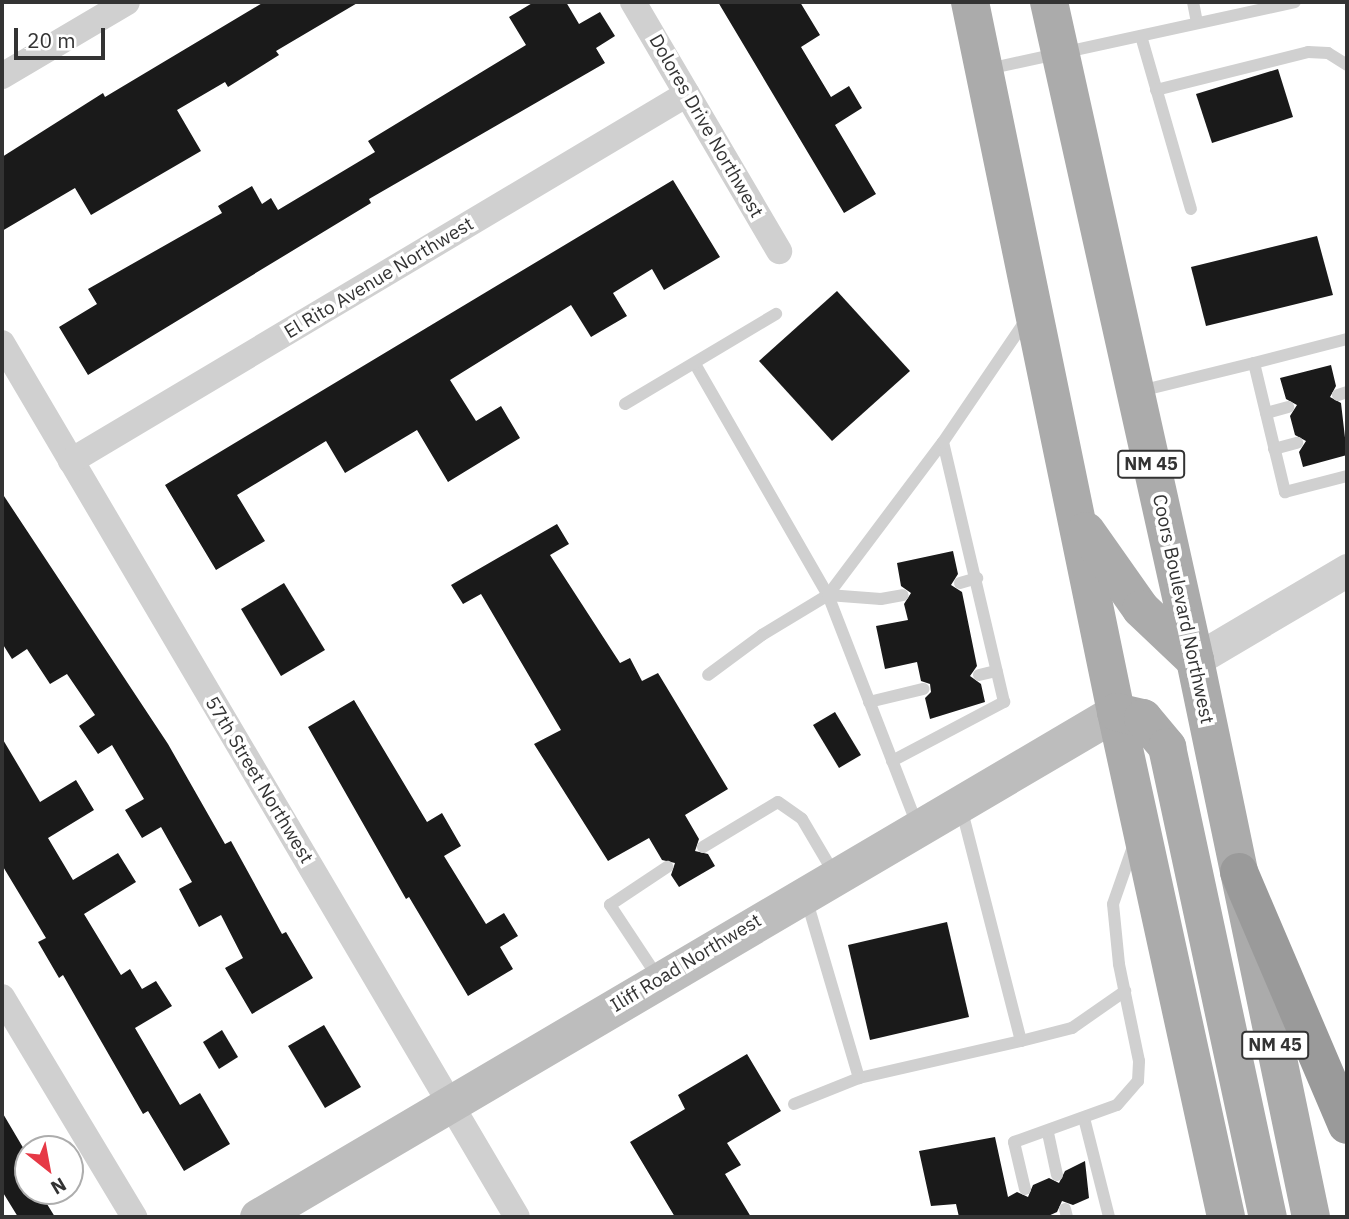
<!DOCTYPE html>
<style>
body{margin:0}
#map{position:relative;width:1349px;height:1219px;overflow:hidden;background:#fff;font-family:"IBM Plex Sans",sans-serif}
div>[style]{position:absolute}
.building>*{inset:0;background:#1a1a1a}
.service>*{height:12px;margin:-6px;padding:0 6px;transform-origin:6px;border-radius:6px;background:#d0d0d0}
.minor>*{height:26px;margin:-13px;padding:0 13px;transform-origin:13px;border-radius:13px;background:#d0d0d0}
.tertiary>*{height:33px;margin:-16.5px;padding:0 16.5px;transform-origin:16.5px;border-radius:16.5px;background:#d0d0d0}
.secondary>*{height:37px;margin:-18.5px;padding:0 18.5px;transform-origin:18.5px;border-radius:18.5px;background:#bdbdbd}
.primary>*{height:38px;margin:-19px;padding:0 19px;transform-origin:19px;border-radius:19px;background:#ababab}
.motorway>*{height:38px;margin:-19px;padding:0 19px;transform-origin:19px;border-radius:19px;background:#9a9a9a}
span{translate:-50% -50%;white-space:nowrap;text-align:center;line-height:1.15;-webkit-text-stroke:7px #fff;paint-order:stroke}
.shield-label span{padding:2px 5px;background:#fff;border:2px solid;border-radius:5px;-webkit-text-stroke-width:0}
.shield-label{font-size:18px;color:#333;font-weight:700}
.street-label{font-size:19px;color:#333}
.frame{position:absolute;inset:0;border:4px solid #333;pointer-events:none}
.north{position:absolute;left:14px;top:1135px;width:70px;height:70px;box-sizing:border-box;background:#fff;border:2px solid #adadad;border-radius:50%;rotate:149deg;font-size:19px;font-weight:700;line-height:28px;text-align:center;color:#333}
.north::after{content:'';display:block;margin:auto;width:24px;height:32px;background:#e63946;clip-path:polygon(50% 0,100% 100%,50% 72%,0 100%)}
.scale{position:absolute;left:14px;top:28px;width:91px;height:32px;box-sizing:border-box;border:4px solid #333;border-top:0;padding-left:9px;font-size:21px;line-height:24px;white-space:nowrap;color:#333;-webkit-text-stroke:5px #fff;paint-order:stroke}
</style>
<div id="map">
<div class="building">
<div style="clip-path:polygon(264px 2px,359px 2px,276px 51px,279px 55px,228px 87px,225px 82px,177px 110px,201px 151px,91px 215px,75px 188px,2px 231px,2px 157px,103px 93px,105px 97px)"></div>
<div style="clip-path:polygon(534px 2px,566px 2px,579px 24px,600px 12px,615px 36px,596px 48px,605px 63px,369px 199px,371px 203px,88px 375px,59px 327px,97px 304px,88px 289px,222px 213px,218px 206px,252px 186px,262px 204px,271px 198px,278px 210px,375px 152px,368px 141px,526px 45px,509px 17px)"></div>
<div style="clip-path:polygon(718px 2px,800px 2px,820px 35px,801px 47px,831px 97px,849px 86px,862px 108px,835px 125px,876px 194px,844px 213px)"></div>
<div style="clip-path:polygon(1278px 69px,1293px 117px,1212px 143px,1196px 94px)"></div>
<div style="clip-path:polygon(673px 180px,720px 257px,664px 290px,652px 269px,613px 293px,627px 316px,591px 337px,571px 305px,450px 380px,476px 421px,501px 406px,520px 438px,448px 482px,417px 430px,345px 473px,326px 441px,237px 495px,265px 541px,216px 570px,165px 485px)"></div>
<div style="clip-path:polygon(1317px 236px,1333px 295px,1206px 326px,1191px 267px)"></div>
<div style="clip-path:polygon(837px 291px,910px 371px,832px 441px,759px 361px)"></div>
<div style="clip-path:polygon(1331px 365px,1336px 386px,1330px 397px,1341px 403px,1347px 455px,1303px 467px,1299px 452px,1306px 441px,1295px 435px,1290px 416px,1297px 405px,1286px 399px,1280px 378px)"></div>
<div style="clip-path:polygon(2px 493px,168px 744px,225px 844px,231px 841px,282px 934px,286px 932px,313px 978px,252px 1014px,225px 968px,243px 958px,221px 915px,199px 927px,179px 889px,192px 882px,161px 827px,142px 838px,125px 810px,144px 799px,112px 745px,98px 754px,79px 726px,95px 715px,67px 674px,50px 684px,27px 649px,12px 659px,2px 643px)"></div>
<div style="clip-path:polygon(557px 524px,569px 544px,550px 555px,620px 663px,630px 658px,642px 681px,658px 673px,728px 789px,685px 815px,699px 839px,695px 851px,708px 854px,715px 866px,679px 887px,671px 875px,675px 863px,662px 860px,649px 838px,608px 861px,534px 744px,561px 730px,481px 594px,463px 604px,451px 585px)"></div>
<div style="clip-path:polygon(953px 551px,958px 574px,951px 585px,962px 592px,977px 666px,970px 676px,981px 684px,985px 702px,930px 719px,925px 698px,931px 692px,930px 684px,921px 681px,917px 662px,885px 669px,876px 626px,908px 620px,904px 604px,911px 593px,901px 586px,897px 563px)"></div>
<div style="clip-path:polygon(284px 583px,325px 650px,281px 676px,241px 609px)"></div>
<div style="clip-path:polygon(354px 700px,427px 822px,442px 813px,461px 846px,444px 856px,486px 924px,504px 913px,518px 936px,500px 947px,513px 969px,468px 996px,409px 897px,406px 899px,308px 727px)"></div>
<div style="clip-path:polygon(835px 712px,861px 755px,839px 768px,813px 725px)"></div>
<div style="clip-path:polygon(2px 738px,40px 802px,76px 780px,94px 810px,48px 838px,73px 880px,118px 853px,136px 882px,84px 914px,121px 975px,130px 969px,142px 989px,156px 981px,172px 1006px,135px 1028px,180px 1105px,200px 1093px,230px 1144px,184px 1171px,148px 1111px,143px 1114px,63px 975px,59px 978px,38px 942px,46px 938px,2px 865px)"></div>
<div style="clip-path:polygon(947px 922px,969px 1017px,870px 1040px,848px 945px)"></div>
<div style="clip-path:polygon(324px 1025px,361px 1087px,325px 1108px,288px 1046px)"></div>
<div style="clip-path:polygon(222px 1030px,238px 1057px,219px 1069px,203px 1042px)"></div>
<div style="clip-path:polygon(747px 1054px,781px 1111px,727px 1143px,741px 1165px,725px 1174px,751px 1217px,675px 1217px,630px 1142px,685px 1109px,678px 1095px)"></div>
<div style="clip-path:polygon(2px 1112px,28px 1156px,28px 1191px,39px 1191px,55px 1217px,18px 1217px,2px 1191px)"></div>
<div style="clip-path:polygon(995px 1137px,1008px 1197px,1017px 1192px,1028px 1197px,1033px 1185px,1049px 1178px,1059px 1183px,1065px 1171px,1085px 1161px,1089px 1198px,1073px 1205px,1062px 1201px,1057px 1212px,1046px 1217px,959px 1217px,956px 1204px,931px 1206px,919px 1151px)"></div>
</div>
<div class="service">
<div style="left:1193px;top:2px;width:21px;rotate:79deg"></div>
<div style="left:1141px;top:36px;width:180px;rotate:73.9deg"></div>
<div style="left:988px;top:69px;width:314px;rotate:-12.3deg"></div>
<div style="left:1156px;top:90px;width:157px;rotate:-14deg"></div>
<div style="left:1308px;top:52px;width:20px;rotate:3deg"></div>
<div style="left:1328px;top:53px;width:22px;rotate:32deg"></div>
<div style="left:1254px;top:363px;width:96px;rotate:-14.5deg"></div>
<div style="left:695px;top:364px;width:267px;rotate:60.1deg"></div>
<div style="left:828px;top:595px;width:77px;rotate:148.8deg"></div>
<div style="left:762px;top:635px;width:67px;rotate:143.5deg"></div>
<div style="left:1140px;top:391px;width:117px;rotate:-13.8deg"></div>
<div style="left:1254px;top:363px;width:133px;rotate:76.5deg"></div>
<div style="left:1285px;top:492px;width:64px;rotate:-14.5deg"></div>
<div style="left:1338px;top:395px;width:9px;rotate:-18deg"></div>
<div style="left:625px;top:404px;width:176px;rotate:-30.8deg"></div>
<div style="left:1266px;top:413px;width:23px;rotate:-15deg"></div>
<div style="left:1274px;top:449px;width:24px;rotate:-15deg"></div>
<div style="left:960px;top:583px;width:18px;rotate:-16deg"></div>
<div style="left:828px;top:595px;width:53px;rotate:4.3deg"></div>
<div style="left:881px;top:599px;width:22px;rotate:-10deg"></div>
<div style="left:979px;top:675px;width:18px;rotate:-13deg"></div>
<div style="left:869px;top:702px;width:56px;rotate:-13.5deg"></div>
<div style="left:892px;top:761px;width:127px;rotate:-27.8deg"></div>
<div style="left:1004px;top:702px;width:267px;rotate:-103.2deg"></div>
<div style="left:918px;top:827px;width:249px;rotate:-111.2deg"></div>
<div style="left:828px;top:595px;width:191px;rotate:-53.1deg"></div>
<div style="left:943px;top:442px;width:148px;rotate:-55.8deg"></div>
<div style="left:703px;top:847px;width:87px;rotate:-31deg"></div>
<div style="left:778px;top:802px;width:29px;rotate:35deg"></div>
<div style="left:802px;top:819px;width:65px;rotate:59.5deg"></div>
<div style="left:806px;top:898px;width:188px;rotate:73.6deg"></div>
<div style="left:859px;top:1078px;width:166px;rotate:-12.9deg"></div>
<div style="left:1021px;top:1041px;width:242px;rotate:-104.4deg"></div>
<div style="left:659px;top:979px;width:89px;rotate:-123.5deg"></div>
<div style="left:610px;top:905px;width:69px;rotate:-33.7deg"></div>
<div style="left:1021px;top:1041px;width:53px;rotate:-14.3deg"></div>
<div style="left:1072px;top:1028px;width:65px;rotate:-34.9deg"></div>
<div style="left:794px;top:1104px;width:70px;rotate:-21.8deg"></div>
<div style="left:1084px;top:1118px;width:102px;rotate:75.8deg"></div>
<div style="left:1048px;top:1133px;width:43px;rotate:77.9deg"></div>
<div style="left:1025px;top:1189px;width:48px;rotate:-103.2deg"></div>
<div style="left:1014px;top:1142px;width:109px;rotate:-19.8deg"></div>
<div style="left:1117px;top:1105px;width:32px;rotate:-49deg"></div>
<div style="left:1138px;top:1081px;width:20px;rotate:-87deg"></div>
<div style="left:1139px;top:1061px;width:99px;rotate:-101.7deg"></div>
<div style="left:1119px;top:964px;width:60px;rotate:-95.7deg"></div>
<div style="left:1113px;top:904px;width:64px;rotate:-70.7deg"></div>
<div style="left:1065px;top:1209px;width:8px;rotate:76deg"></div>
</div>
<div class="minor">
<div style="left:633px;top:2px;width:289px;rotate:59.6deg"></div>
<div style="left:2px;top:76px;width:145px;rotate:-30.6deg"></div>
<div style="left:2px;top:343px;width:1014px;rotate:59.49deg"></div>
<div style="left:71px;top:461px;width:717px;rotate:-30.79deg"></div>
<div style="left:2px;top:997px;width:257px;rotate:59deg"></div>
</div>
<div class="tertiary">
<div style="left:1195px;top:660px;width:177px;rotate:-30.6deg"></div>
</div>
<div class="secondary">
<div style="left:258px;top:1217px;width:996px;rotate:-30.48deg"></div>
</div>
<div class="primary">
<div style="left:970px;top:2px;width:725px;rotate:78.38deg"></div>
<div style="left:1116px;top:712px;width:517px;rotate:77.71deg"></div>
<div style="left:1049px;top:2px;width:674px;rotate:77.49deg"></div>
<div style="left:1195px;top:660px;width:569px;rotate:78.24deg"></div>
<div style="left:1086px;top:531px;width:95px;rotate:54.8deg"></div>
<div style="left:1141px;top:609px;width:74px;rotate:43.4deg"></div>
<div style="left:1116px;top:712px;width:28px;rotate:13deg"></div>
<div style="left:1143px;top:718px;width:38px;rotate:50deg"></div>
<div style="left:1167px;top:747px;width:481px;rotate:77.9deg"></div>
</div>
<div class="motorway">
<div style="left:1239px;top:872px;width:275px;rotate:66.9deg"></div>
</div>
<div class="shield-label">
<span style="left:1151px;top:464px">NM 45</span>
<span style="left:1275px;top:1045px">NM 45</span>
</div>
<div class="street-label">
<span style="left:706px;top:126px;rotate:60deg">Dolores Drive Northwest</span>
<span style="left:379px;top:278px;rotate:-31deg">El Rito Avenue Northwest</span>
<span style="left:1183px;top:609px;rotate:78deg">Coors Boulevard Northwest</span>
<span style="left:259px;top:780px;rotate:59deg">57th Street Northwest</span>
<span style="left:686px;top:963px;rotate:-31deg">Iliff Road Northwest</span>
</div>
<div class="frame"></div>
<div class="north">N</div>
<div class="scale">20 m</div>
</div>
